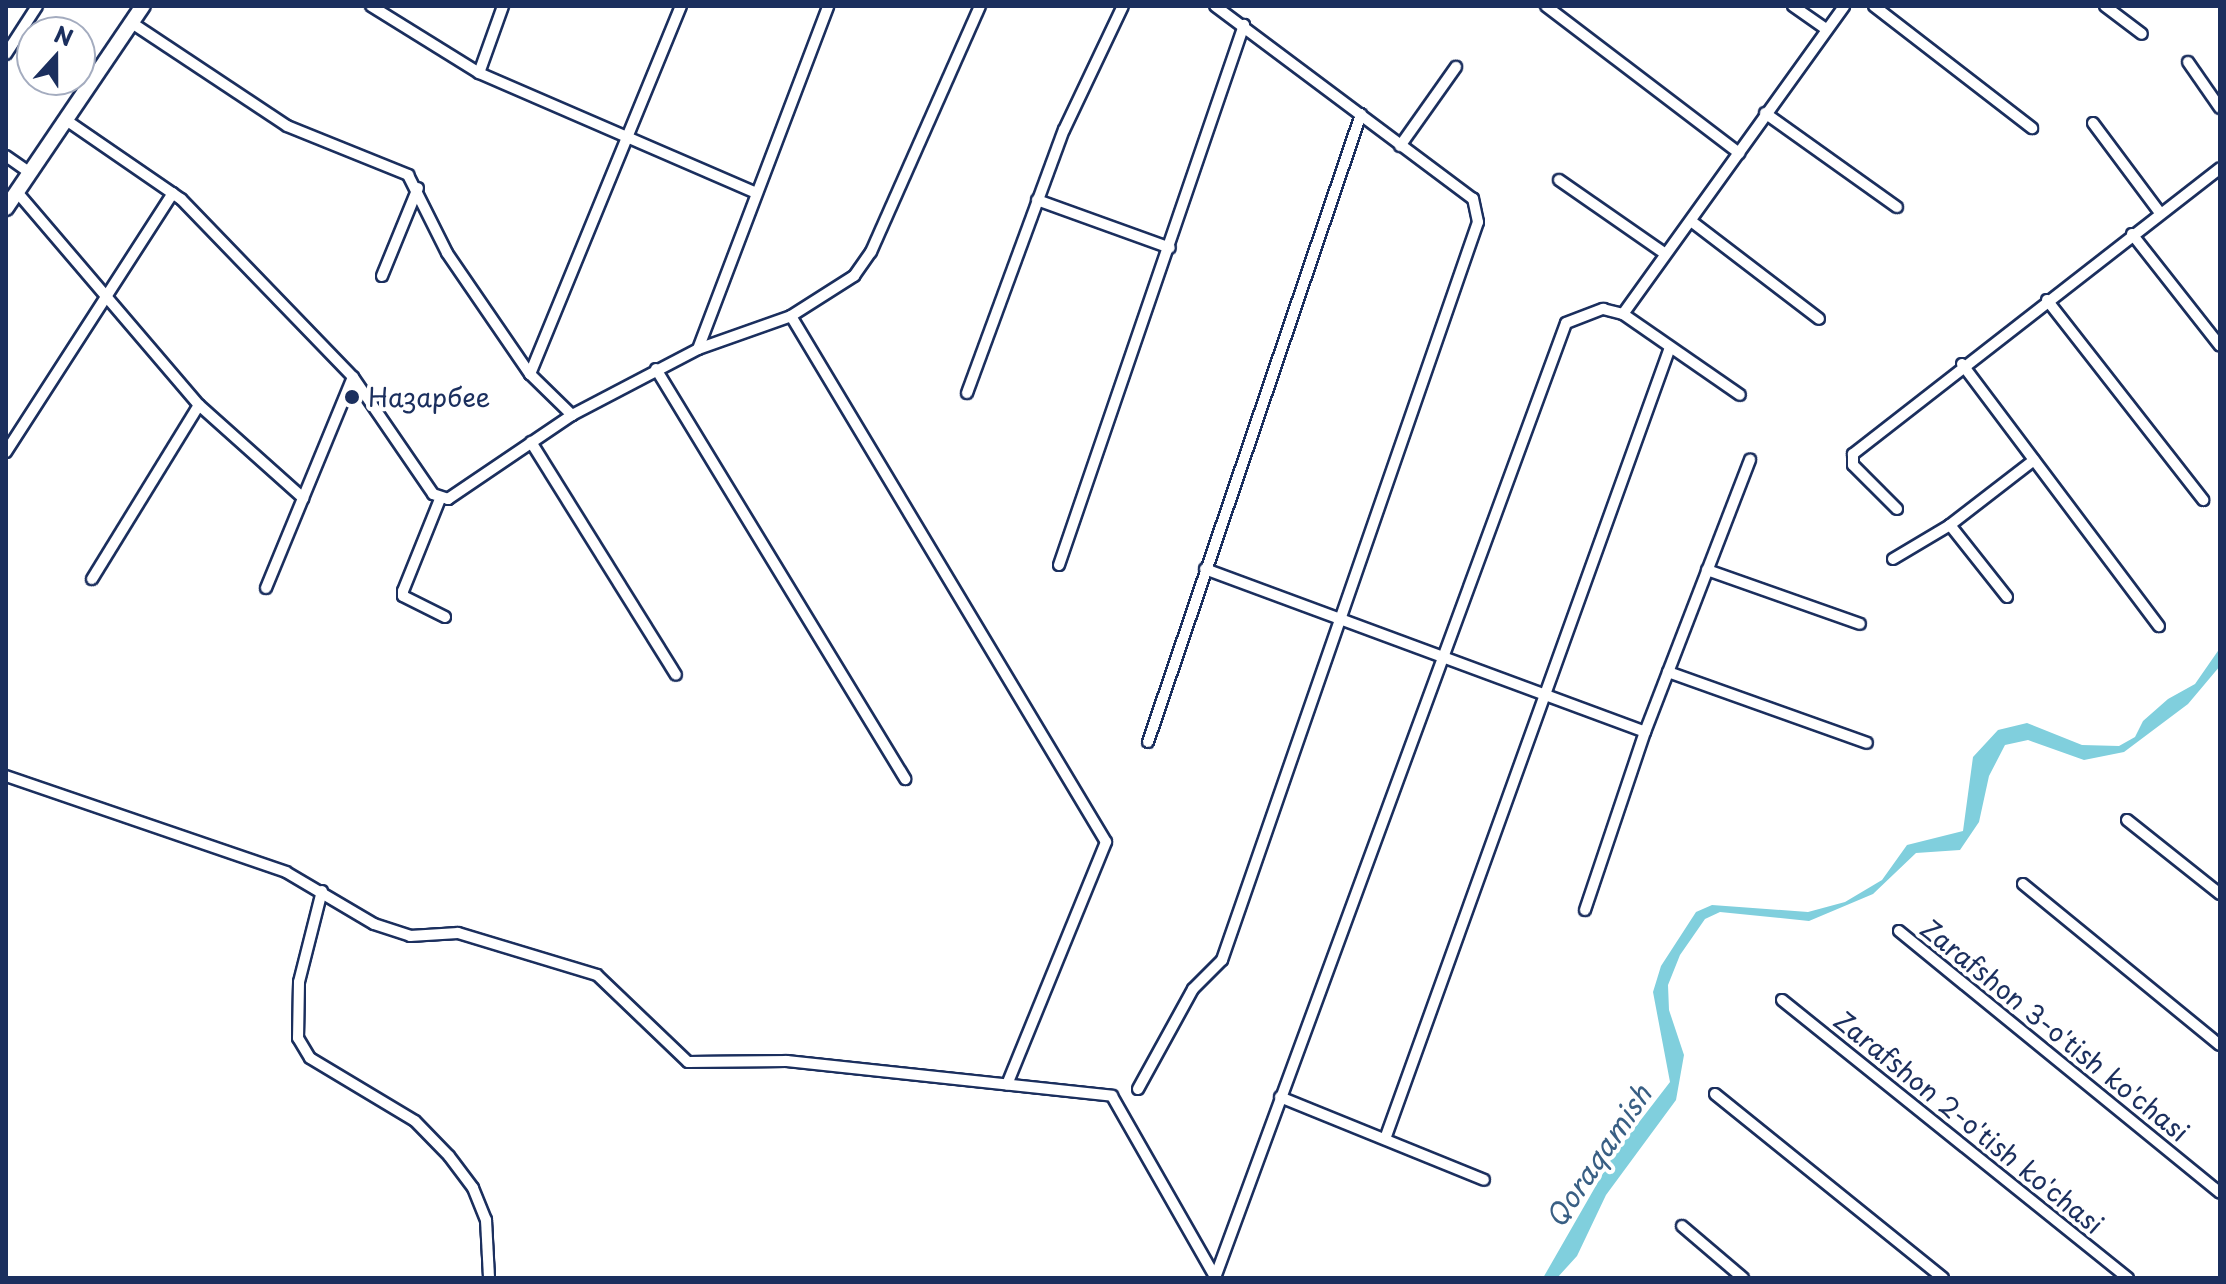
<!DOCTYPE html>
<meta charset="utf-8">
<style>
body{margin:0}
#map{position:relative;width:2226px;height:1284px;overflow:hidden;background:#fff;font-family:"Playpen Sans",sans-serif}
div>[style]{position:absolute}
.water>*{inset:0;background:#80cfdd}
.roads{filter:drop-shadow(2px 0 #1b2f5e) drop-shadow(-2px 0 #1b2f5e) drop-shadow(0 2px #1b2f5e) drop-shadow(0 -2px #1b2f5e)}
.minor>*{height:10px;margin:-5px;padding:0 5px;transform-origin:5px;border-radius:5px;background:#fff}
.secondary>*{height:14px;margin:-7px;padding:0 7px;transform-origin:7px;border-radius:7px;background:#fff}
.dots>*{width:22px;height:22px;translate:-50% -50%;box-sizing:border-box;border:4px solid #fff;border-radius:50%}
span{translate:-50% -50%;white-space:nowrap;text-align:center;line-height:1.15;-webkit-text-stroke:8px #fff;paint-order:stroke}
.poi-label{font-size:26px;color:#1b2f5e}
.left{translate:0 -50%;text-align:left}
.street-label{font-size:26px;color:#1b2f5e}
.water-label{font-size:28px;color:#395f84;font-style:italic}
.frame{position:absolute;inset:0;border:8px solid #1b2f5e;pointer-events:none}
.north{position:absolute;left:16px;top:16px;width:80px;height:80px;box-sizing:border-box;background:#fff;border:2px solid #a4acbf;border-radius:50%;rotate:21deg;font-size:22px;font-weight:700;line-height:32px;text-align:center;color:#1b2f5e}
.north::after{content:'';display:block;margin:auto;width:28px;height:36px;background:#1b2f5e;clip-path:polygon(50% 0,100% 100%,50% 72%,0 100%)}
</style>
<div id="map">
<div class="water">
<div style="clip-path:polygon(2220px 648px,2220px 666px,2188px 704px,2124px 752px,2084px 760px,2028px 740px,2005px 745px,1989px 776px,1979px 822px,1960px 850px,1916px 853px,1873px 894px,1809px 921px,1720px 912px,1705px 919px,1680px 955px,1668px 985px,1669px 1010px,1684px 1055px,1676px 1100px,1606px 1195px,1577px 1256px,1557px 1278px,1543px 1278px,1613px 1156px,1670px 1082px,1653px 992px,1661px 966px,1696px 912px,1712px 905px,1808px 912px,1845px 902px,1882px 880px,1907px 845px,1963px 831px,1973px 757px,1998px 730px,2027px 723px,2082px 745px,2119px 746px,2135px 737px,2143px 721px,2168px 699px,2195px 684px)"></div>
</div>
<div class="roads">
<div class="minor">
<div style="left:371px;top:6px;width:127px;rotate:31.8deg"></div>
<div style="left:479px;top:73px;width:300px;rotate:23.4deg"></div>
<div style="left:1546px;top:6px;width:243px;rotate:37.3deg"></div>
<div style="left:1793px;top:6px;width:40px;rotate:34.9deg"></div>
<div style="left:1874px;top:6px;width:200px;rotate:37.7deg"></div>
<div style="left:2105px;top:6px;width:46px;rotate:37.1deg"></div>
<div style="left:132px;top:23px;width:186px;rotate:33.6deg"></div>
<div style="left:287px;top:126px;width:131px;rotate:22deg"></div>
<div style="left:408px;top:175px;width:87px;rotate:63.4deg"></div>
<div style="left:447px;top:253px;width:147px;rotate:55.6deg"></div>
<div style="left:530px;top:374px;width:59px;rotate:44.3deg"></div>
<div style="left:6px;top:54px;width:57px;rotate:-57.1deg"></div>
<div style="left:2188px;top:62px;width:56px;rotate:55.2deg"></div>
<div style="left:479px;top:73px;width:71px;rotate:-70.3deg"></div>
<div style="left:1765px;top:113px;width:162px;rotate:35.5deg"></div>
<div style="left:66px;top:120px;width:140px;rotate:34.5deg"></div>
<div style="left:181px;top:199px;width:248px;rotate:46deg"></div>
<div style="left:353px;top:377px;width:142px;rotate:55.6deg"></div>
<div style="left:433px;top:494px;width:16px;rotate:18deg"></div>
<div style="left:448px;top:499px;width:150px;rotate:-34.1deg"></div>
<div style="left:572px;top:415px;width:142px;rotate:-27.6deg"></div>
<div style="left:698px;top:349px;width:99px;rotate:-19.5deg"></div>
<div style="left:791px;top:316px;width:75px;rotate:-32.4deg"></div>
<div style="left:854px;top:276px;width:29px;rotate:-55deg"></div>
<div style="left:871px;top:252px;width:269px;rotate:-66.1deg"></div>
<div style="left:2093px;top:123px;width:112px;rotate:53.3deg"></div>
<div style="left:1400px;top:146px;width:97px;rotate:-54.7deg"></div>
<div style="left:6px;top:156px;width:29px;rotate:35deg"></div>
<div style="left:1559px;top:180px;width:128px;rotate:34.8deg"></div>
<div style="left:17px;top:192px;width:280px;rotate:49.5deg"></div>
<div style="left:199px;top:405px;width:140px;rotate:41.8deg"></div>
<div style="left:1037px;top:200px;width:141px;rotate:19.8deg"></div>
<div style="left:1691px;top:221px;width:161px;rotate:37.4deg"></div>
<div style="left:2132px;top:234px;width:142px;rotate:51.8deg"></div>
<div style="left:382px;top:276px;width:95px;rotate:-67.8deg"></div>
<div style="left:2047px;top:300px;width:254px;rotate:52deg"></div>
<div style="left:1623px;top:314px;width:379px;rotate:-54.3deg"></div>
<div style="left:791px;top:316px;width:613px;rotate:59.08deg"></div>
<div style="left:1106px;top:842px;width:262px;rotate:112.2deg"></div>
<div style="left:698px;top:349px;width:367px;rotate:-69.2deg"></div>
<div style="left:1962px;top:364px;width:328px;rotate:53.1deg"></div>
<div style="left:656px;top:369px;width:480px;rotate:58.7deg"></div>
<div style="left:530px;top:374px;width:398px;rotate:-67.7deg"></div>
<div style="left:967px;top:393px;width:280px;rotate:-69.8deg"></div>
<div style="left:1064px;top:130px;width:137px;rotate:-64.6deg"></div>
<div style="left:531px;top:442px;width:274px;rotate:58.1deg"></div>
<div style="left:6px;top:452px;width:308px;rotate:-57.2deg"></div>
<div style="left:440px;top:499px;width:99px;rotate:111.9deg"></div>
<div style="left:403px;top:591px;width:5px;rotate:90deg"></div>
<div style="left:403px;top:596px;width:47px;rotate:26.6deg"></div>
<div style="left:1897px;top:509px;width:62px;rotate:-135deg"></div>
<div style="left:1853px;top:465px;width:11px;rotate:-90deg"></div>
<div style="left:1853px;top:454px;width:465px;rotate:-37.9deg"></div>
<div style="left:1893px;top:559px;width:66px;rotate:-30.8deg"></div>
<div style="left:1059px;top:565px;width:571px;rotate:-71.09deg"></div>
<div style="left:1205px;top:569px;width:469px;rotate:20.3deg"></div>
<div style="left:1707px;top:570px;width:162px;rotate:19.4deg"></div>
<div style="left:92px;top:579px;width:204px;rotate:-58.4deg"></div>
<div style="left:266px;top:588px;width:228px;rotate:-67.6deg"></div>
<div style="left:2007px;top:597px;width:92px;rotate:-128.4deg"></div>
<div style="left:1950px;top:525px;width:106px;rotate:-37.7deg"></div>
<div style="left:1668px;top:672px;width:211px;rotate:19.6deg"></div>
<div style="left:1148px;top:742px;width:663px;rotate:-71.26deg"></div>
<div style="left:6px;top:776px;width:296px;rotate:18.9deg"></div>
<div style="left:286px;top:872px;width:102px;rotate:30.6deg"></div>
<div style="left:374px;top:924px;width:38px;rotate:18deg"></div>
<div style="left:410px;top:936px;width:48px;rotate:-3.6deg"></div>
<div style="left:458px;top:933px;width:145px;rotate:16.8deg"></div>
<div style="left:597px;top:975px;width:126px;rotate:43.7deg"></div>
<div style="left:688px;top:1062px;width:99px;rotate:-0.6deg"></div>
<div style="left:787px;top:1061px;width:327px;rotate:6.1deg"></div>
<div style="left:1112px;top:1096px;width:210px;rotate:60.3deg"></div>
<div style="left:2127px;top:820px;width:119px;rotate:38.5deg"></div>
<div style="left:2023px;top:884px;width:254px;rotate:39.3deg"></div>
<div style="left:322px;top:891px;width:94px;rotate:104.2deg"></div>
<div style="left:299px;top:982px;width:56px;rotate:91deg"></div>
<div style="left:298px;top:1038px;width:23px;rotate:59deg"></div>
<div style="left:310px;top:1058px;width:122px;rotate:31deg"></div>
<div style="left:415px;top:1121px;width:49px;rotate:45.8deg"></div>
<div style="left:449px;top:1156px;width:40px;rotate:53deg"></div>
<div style="left:473px;top:1188px;width:35px;rotate:68deg"></div>
<div style="left:486px;top:1220px;width:58px;rotate:87deg"></div>
<div style="left:1585px;top:910px;width:188px;rotate:-71.4deg"></div>
<div style="left:1645px;top:732px;width:292px;rotate:-68.9deg"></div>
<div style="left:1899px;top:931px;width:414px;rotate:39.2deg"></div>
<div style="left:1782px;top:1000px;width:444px;rotate:38.8deg"></div>
<div style="left:1138px;top:1089px;width:114px;rotate:-61.2deg"></div>
<div style="left:1193px;top:989px;width:41px;rotate:-45deg"></div>
<div style="left:1222px;top:960px;width:781px;rotate:-70.87deg"></div>
<div style="left:1478px;top:222px;width:24px;rotate:-102deg"></div>
<div style="left:1473px;top:199px;width:322px;rotate:-143.2deg"></div>
<div style="left:1715px;top:1094px;width:293px;rotate:38.9deg"></div>
<div style="left:1280px;top:1097px;width:220px;rotate:22.1deg"></div>
<div style="left:1385px;top:1139px;width:839px;rotate:-70.2deg"></div>
<div style="left:1682px;top:1226px;width:80px;rotate:40.4deg"></div>
<div style="left:1216px;top:1275px;width:1014px;rotate:-69.81deg"></div>
<div style="left:1566px;top:323px;width:40px;rotate:-21deg"></div>
<div style="left:1603px;top:309px;width:21px;rotate:14deg"></div>
<div style="left:1623px;top:314px;width:142px;rotate:34.7deg"></div>
</div>
<div class="secondary">
<div style="left:6px;top:208px;width:244px;rotate:-55.9deg"></div>
</div>
</div>
<div class="dots">
<div style="left:352px;top:397px;background:#1b2f5e"></div>
</div>
<div class="poi-label">
<span class="left" style="left:368px;top:397px">Назарбее</span>
</div>
<div class="street-label">
<span style="left:2055px;top:1030px;rotate:39deg">Zarafshon 3-o'tish ko'chasi</span>
<span style="left:1969px;top:1122px;rotate:39deg">Zarafshon 2-o'tish ko'chasi</span>
</div>
<div class="water-label">
<span style="left:1598px;top:1156px;rotate:-56deg">Qoraqamish</span>
</div>
<div class="frame"></div>
<div class="north">N</div>
</div>
